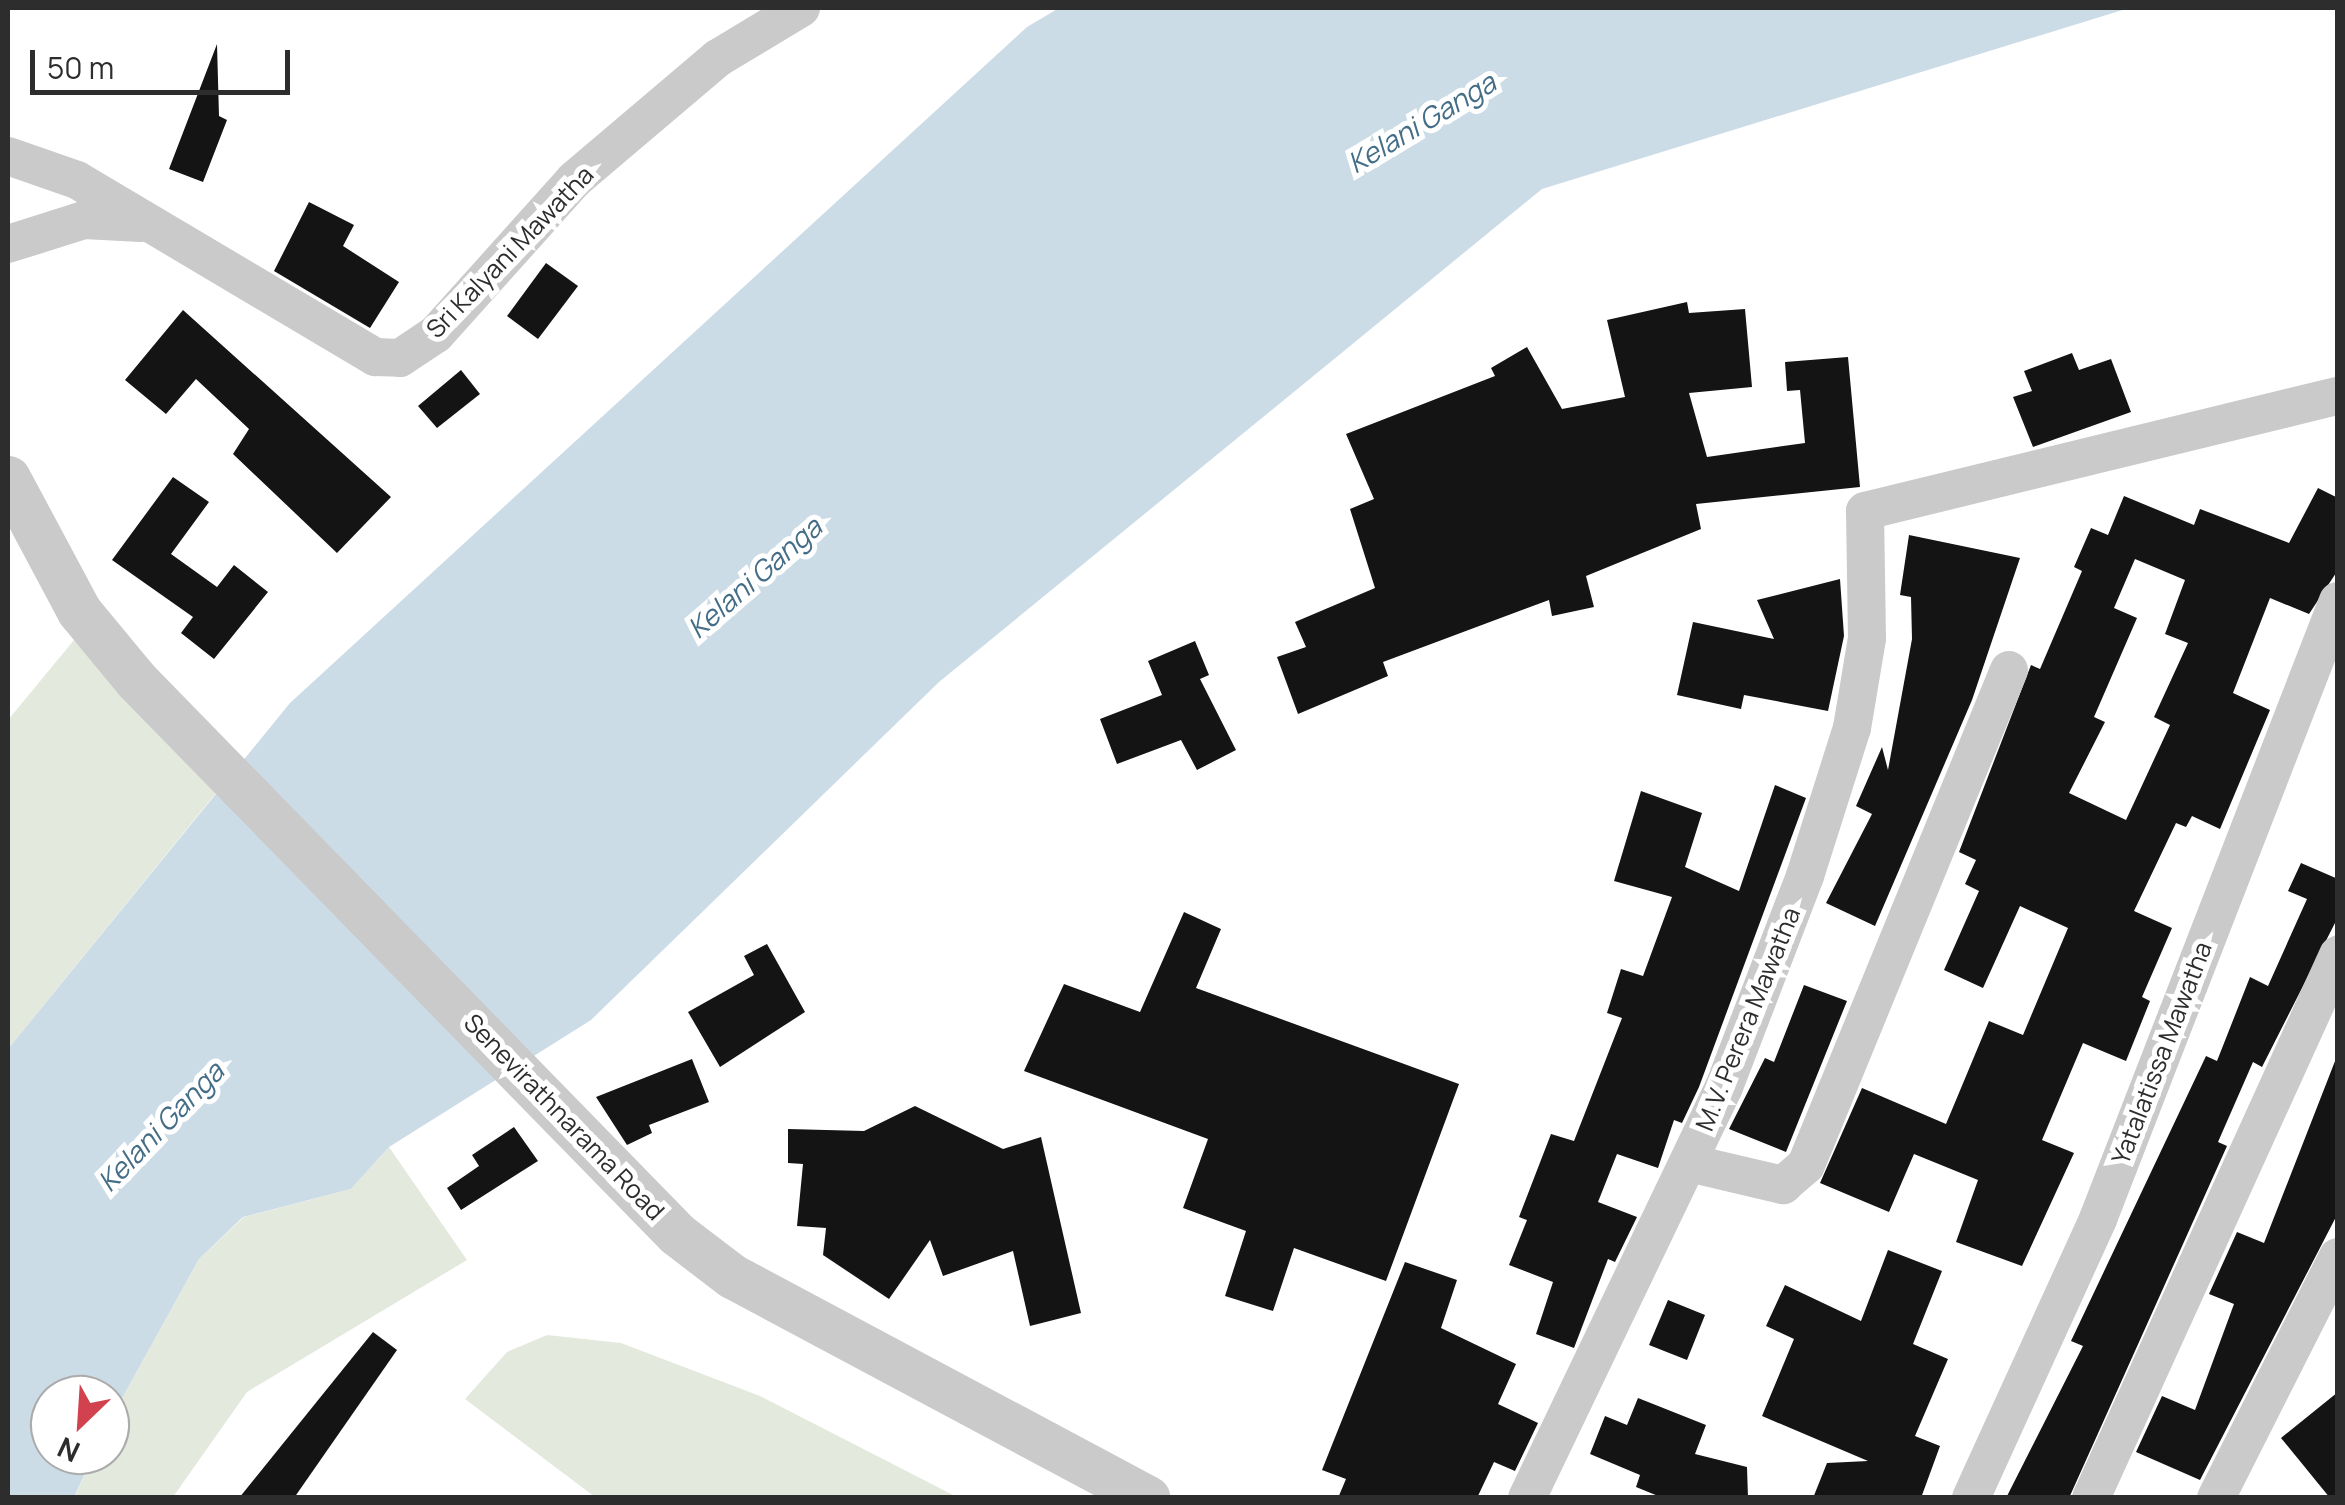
<!DOCTYPE html>
<html>
<head>
<meta charset="utf-8">
<style>
	body { margin:0 }
	#map { position:relative; width:2345px; height:1505px; overflow:hidden; background:#fff; font-family:Manrope,sans-serif }
	div>[style] { position:absolute }
	.green>* { inset:0; background:#e4e9dd }
	.water>* { inset:0; background:#cbdce7 }
	.building>* { inset:0; background:#141414 }
	.minor>* { height:38px; margin:-19px; padding:0 19px; transform-origin:19px; border-radius:19px; background:#cacaca }
	.tertiary>* { height:45px; margin:-22.5px; padding:0 22.5px; transform-origin:22.5px; border-radius:22.5px; background:#cacaca }
	span { translate:-50% -50%; white-space:nowrap; text-align:center; line-height:1.15; -webkit-text-stroke:10px #fff; paint-order:stroke }
	.street-label { font-size:25px; color:#2d2d2d }
	.water-label { font-size:28px; color:#446d87; font-style:italic }
	.frame { position:absolute; inset:0; border:10px solid #2d2d2d; pointer-events:none }
	.north { position:absolute; left:30px; top:1375px; width:100px; height:100px; box-sizing:border-box; background:#fff; border:2px solid #ababab; border-radius:50%; rotate:205deg; font-size:28px; font-weight:700; line-height:40px; text-align:center; color:#2d2d2d }
	.north::after { content:''; display:block; margin:auto; width:35px; height:45px; background:#d2424e; clip-path:polygon(50% 0,100% 100%,50% 72%,0 100%) }
	.scale { position:absolute; left:30px; top:50px; width:260px; height:45px; box-sizing:border-box; border:5px solid #2d2d2d; border-top:0; padding-left:12px; font-size:30px; line-height:35px; white-space:nowrap; color:#2d2d2d; -webkit-text-stroke:8px #fff; paint-order:stroke }
</style>
</head>
<body>
<div id="map">
	<div class="green">
		<div style="clip-path:polygon(74px 640px,216px 793px,8px 1049px,8px 720px)"></div>
		<div style="clip-path:polygon(389px 1147px,467px 1260px,247px 1392px,173px 1497px,74px 1498px,94px 1455px,110px 1455px,110px 1420px,199px 1259px,244px 1217px,351px 1189px)"></div>
		<div style="clip-path:polygon(547px 1335px,621px 1343px,760px 1396px,957px 1497px,595px 1497px,465px 1399px,507px 1352px)"></div>
	</div>
	<div class="water">
		<div style="clip-path:polygon(1059px 8px,2129px 8px,1542px 189px,939px 682px,591px 1020px,389px 1147px,351px 1189px,243px 1217px,199px 1259px,110px 1420px,110px 1395px,50px 1395px,50px 1455px,94px 1455px,74px 1497px,8px 1498px,8px 1049px,290px 703px,1027px 27px)"></div>
	</div>
	<div class="building">
		<div style="clip-path:polygon(217px 44px,219px 116px,227px 120px,203px 182px,169px 169px)"></div>
		<div style="clip-path:polygon(309px 202px,354px 225px,343px 246px,399px 282px,370px 328px,274px 271px)"></div>
		<div style="clip-path:polygon(546px 263px,578px 286px,538px 339px,507px 316px)"></div>
		<div style="clip-path:polygon(1687px 302px,1689px 313px,1745px 309px,1752px 387px,1689px 393px,1707px 457px,1805px 443px,1800px 390px,1787px 391px,1785px 362px,1848px 357px,1860px 487px,1696px 504px,1701px 529px,1586px 576px,1594px 607px,1552px 616px,1549px 600px,1383px 662px,1388px 676px,1298px 714px,1277px 657px,1306px 647px,1295px 622px,1375px 588px,1350px 509px,1374px 499px,1346px 434px,1495px 376px,1491px 368px,1527px 347px,1562px 409px,1625px 397px,1607px 320px)"></div>
		<div style="clip-path:polygon(183px 310px,391px 497px,337px 553px,233px 454px,249px 429px,196px 379px,166px 414px,125px 380px)"></div>
		<div style="clip-path:polygon(2072px 353px,2079px 370px,2111px 359px,2131px 412px,2033px 447px,2013px 397px,2032px 391px,2024px 371px)"></div>
		<div style="clip-path:polygon(461px 370px,480px 394px,437px 428px,418px 406px)"></div>
		<div style="clip-path:polygon(173px 477px,209px 502px,171px 554px,217px 587px,234px 565px,268px 592px,214px 659px,181px 633px,193px 617px,112px 560px)"></div>
		<div style="clip-path:polygon(evenodd,2318px 488px,2338px 498px,2338px 570px,2309px 614px,2270px 598px,2233px 693px,2270px 710px,2220px 829px,2192px 816px,2186px 827px,2176px 823px,2134px 911px,2172px 928px,2142px 997px,2150px 1001px,2126px 1061px,2083px 1043px,2042px 1140px,2074px 1153px,2022px 1266px,1956px 1242px,1978px 1180px,1914px 1154px,1889px 1212px,1820px 1183px,1862px 1088px,1946px 1124px,1989px 1021px,2023px 1035px,2068px 928px,2020px 906px,1983px 988px,1944px 970px,1979px 891px,1965px 884px,1976px 860px,1959px 852px,2031px 665px,2040px 669px,2082px 571px,2074px 567px,2091px 528px,2108px 535px,2124px 496px,2194px 525px,2200px 509px,2289px 543px,2318px 488px,2135px 559px,2185px 580px,2165px 634px,2188px 643px,2154px 717px,2170px 725px,2126px 820px,2069px 793px,2105px 722px,2094px 717px,2137px 618px,2114px 608px,2135px 559px)"></div>
		<div style="clip-path:polygon(1909px 535px,2020px 558px,1972px 700px,1875px 926px,1826px 903px,1872px 814px,1856px 806px,1882px 747px,1888px 770px,1912px 639px,1911px 597px,1900px 595px)"></div>
		<div style="clip-path:polygon(1840px 579px,1844px 636px,1828px 711px,1744px 695px,1741px 709px,1677px 695px,1693px 622px,1774px 639px,1757px 600px)"></div>
		<div style="clip-path:polygon(1195px 641px,1209px 675px,1200px 679px,1236px 750px,1197px 770px,1181px 740px,1117px 764px,1100px 719px,1162px 695px,1148px 661px)"></div>
		<div style="clip-path:polygon(1775px 785px,1806px 798px,1699px 1087px,1682px 1123px,1674px 1120px,1658px 1168px,1617px 1154px,1598px 1202px,1637px 1217px,1615px 1262px,1608px 1259px,1574px 1348px,1536px 1334px,1553px 1282px,1509px 1265px,1527px 1220px,1519px 1217px,1551px 1134px,1574px 1141px,1622px 1018px,1607px 1013px,1621px 969px,1643px 976px,1672px 897px,1614px 881px,1641px 791px,1702px 813px,1685px 867px,1739px 891px)"></div>
		<div style="clip-path:polygon(2301px 863px,2338px 879px,2338px 917px,2262px 1067px,2253px 1062px,2218px 1142px,2227px 1146px,2069px 1498px,2006px 1498px,2083px 1346px,2071px 1341px,2206px 1056px,2217px 1061px,2250px 977px,2268px 986px,2307px 899px,2288px 891px)"></div>
		<div style="clip-path:polygon(1184px 912px,1221px 929px,1196px 988px,1459px 1084px,1386px 1281px,1294px 1248px,1273px 1311px,1225px 1296px,1246px 1231px,1183px 1208px,1208px 1139px,1024px 1071px,1064px 984px,1140px 1012px)"></div>
		<div style="clip-path:polygon(767px 944px,805px 1012px,720px 1067px,688px 1012px,754px 975px,744px 956px)"></div>
		<div style="clip-path:polygon(1804px 985px,1847px 1001px,1786px 1152px,1729px 1129px,1765px 1058px,1774px 1062px)"></div>
		<div style="clip-path:polygon(2337px 1056px,2338px 1213px,2200px 1480px,2136px 1452px,2162px 1396px,2195px 1410px,2234px 1304px,2209px 1294px,2237px 1232px,2264px 1243px)"></div>
		<div style="clip-path:polygon(692px 1059px,709px 1102px,649px 1125px,652px 1133px,627px 1145px,596px 1097px)"></div>
		<div style="clip-path:polygon(915px 1106px,1003px 1149px,1041px 1137px,1081px 1313px,1030px 1326px,1013px 1251px,943px 1276px,930px 1240px,889px 1299px,823px 1255px,826px 1228px,797px 1226px,803px 1164px,788px 1163px,788px 1129px,864px 1131px)"></div>
		<div style="clip-path:polygon(514px 1127px,538px 1161px,461px 1210px,447px 1188px,479px 1166px,472px 1155px)"></div>
		<div style="clip-path:polygon(1888px 1250px,1942px 1271px,1913px 1344px,1948px 1359px,1915px 1436px,1940px 1446px,1921px 1498px,1813px 1498px,1827px 1463px,1868px 1461px,1762px 1416px,1794px 1339px,1766px 1326px,1785px 1285px,1861px 1321px)"></div>
		<div style="clip-path:polygon(1405px 1262px,1457px 1280px,1441px 1328px,1516px 1364px,1498px 1404px,1538px 1423px,1515px 1471px,1494px 1462px,1477px 1498px,1338px 1498px,1346px 1479px,1322px 1470px)"></div>
		<div style="clip-path:polygon(1668px 1300px,1705px 1315px,1687px 1360px,1649px 1345px)"></div>
		<div style="clip-path:polygon(373px 1332px,397px 1350px,294px 1498px,239px 1498px)"></div>
		<div style="clip-path:polygon(2338px 1392px,2338px 1498px,2330px 1498px,2281px 1438px)"></div>
		<div style="clip-path:polygon(1638px 1398px,1706px 1425px,1695px 1454px,1747px 1467px,1748px 1498px,1663px 1498px,1636px 1487px,1640px 1475px,1590px 1454px,1605px 1416px,1627px 1425px)"></div>
	</div>
	<div class="minor">
		<div style="left:8px;top:156px;width:73px;rotate:19.2deg"></div>
		<div style="left:77px;top:180px;width:347px;rotate:30.7deg"></div>
		<div style="left:375px;top:357px;width:25px;rotate:2deg"></div>
		<div style="left:400px;top:358px;width:43px;rotate:-33.7deg"></div>
		<div style="left:436px;top:334px;width:207px;rotate:-48.1deg"></div>
		<div style="left:574px;top:180px;width:189px;rotate:-40.3deg"></div>
		<div style="left:718px;top:58px;width:97px;rotate:-31.1deg"></div>
		<div style="left:8px;top:244px;width:80px;rotate:-17.5deg"></div>
		<div style="left:84px;top:220px;width:57px;rotate:3deg"></div>
		<div style="left:1689px;top:1163px;width:97px;rotate:13.2deg"></div>
		<div style="left:1783px;top:1185px;width:30px;rotate:-41deg"></div>
		<div style="left:1806px;top:1165px;width:535px;rotate:-67.7deg"></div>
		<div style="left:1527px;top:1498px;width:456px;rotate:-64.4deg"></div>
		<div style="left:1724px;top:1087px;width:226px;rotate:-69deg"></div>
		<div style="left:1805px;top:876px;width:155px;rotate:-72.4deg"></div>
		<div style="left:1852px;top:728px;width:91px;rotate:-80.5deg"></div>
		<div style="left:1867px;top:638px;width:127px;rotate:-90.9deg"></div>
		<div style="left:1865px;top:511px;width:487px;rotate:-13.7deg"></div>
		<div style="left:1971px;top:1498px;width:307px;rotate:-65.5deg"></div>
		<div style="left:2098px;top:1219px;width:663px;rotate:-68.78deg"></div>
		<div style="left:2091px;top:1498px;width:597px;rotate:-65.54deg"></div>
		<div style="left:2216px;top:1498px;width:270px;rotate:-63.2deg"></div>
	</div>
	<div class="tertiary">
		<div style="left:8px;top:478px;width:151px;rotate:61.9deg"></div>
		<div style="left:79px;top:611px;width:89px;rotate:50.4deg"></div>
		<div style="left:136px;top:680px;width:774px;rotate:45.68deg"></div>
		<div style="left:677px;top:1234px;width:69px;rotate:37.4deg"></div>
		<div style="left:732px;top:1276px;width:471px;rotate:28.1deg"></div>
	</div>
	<div class="street-label">
		<span style="left:510px;top:252px;rotate:-46deg">Sri Kalyani Mawatha</span>
		<span style="left:1748px;top:1019px;rotate:-68deg">M.V. Perera Mawatha</span>
		<span style="left:2162px;top:1053px;rotate:-69deg">Yatalatissa Mawatha</span>
		<span style="left:564px;top:1117px;rotate:46deg">Senevirathnarama Road</span>
	</div>
	<div class="water-label">
		<span style="left:1421px;top:122px;rotate:-31deg">Kelani Ganga</span>
		<span style="left:754px;top:577px;rotate:-41deg">Kelani Ganga</span>
		<span style="left:160px;top:1126px;rotate:-46deg">Kelani Ganga</span>
	</div>
	<div class="frame"></div>
	<div class="north">N</div>
	<div class="scale">50 m</div>
</div>
</body>
</html>
